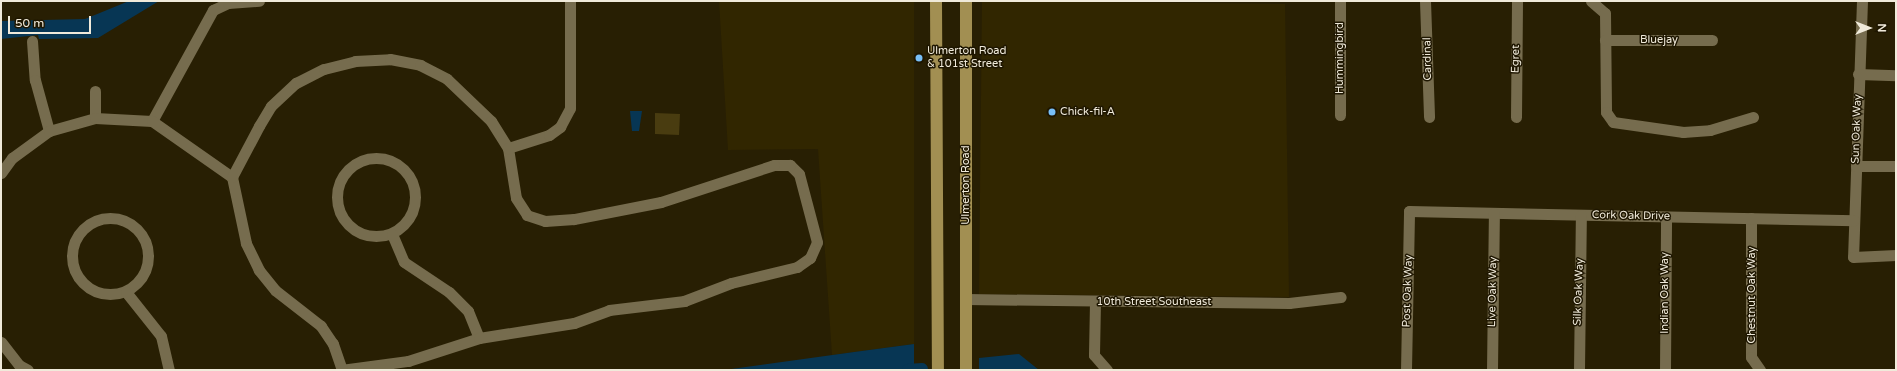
<!DOCTYPE html>
<html>
<head>
<meta charset="utf-8">
<style>
	body { margin:0 }
	#map { position:relative; width:1897px; height:371px; overflow:hidden; background:#281f03; font-family:"Varela Round",sans-serif }
	div>[style] { position:absolute }
	.built>* { inset:0; background:#312600 }
	.green>* { inset:0; background:#493c10 }
	.water>* { inset:0; background:#073654 }
	.canal>* { height:12px; margin:-6px; padding:0 6px; transform-origin:6px; border-radius:6px; background:#073654 }
	.street>* { height:11px; margin:-5.5px; padding:0 5.5px; transform-origin:5.5px; border-radius:5.5px; background:#766c4e }
	.street>.ring { margin:-5.5px; padding:0; box-sizing:content-box; background:none; border:11px solid #766c4e; border-radius:50% }
	.primary>* { height:12px; margin:-6px; padding:0 6px; transform-origin:6px; border-radius:6px; background:#a28f52 }
	.dots>* { width:11px; height:11px; translate:-50% -50%; box-sizing:border-box; border:2px solid #1e1600; border-radius:50% }
	span { translate:-50% -50%; white-space:nowrap; text-align:center; line-height:1.15; -webkit-text-stroke:3px #1e1600; paint-order:stroke }
	.street-label { font-size:11px; color:#f0eada }
	.poi-label { font-size:11px; color:#f0eada }
	.left { translate:0 -50%; text-align:left }
	.frame { position:absolute; inset:0; border:2px solid #f0eada; pointer-events:none }
	.north { position:absolute; left:1849px; top:8px; width:40px; height:40px; -webkit-text-stroke:3px #1e1600; paint-order:stroke; rotate:90deg; font-size:11px; font-weight:700; line-height:16px; text-align:center; color:#f0eada }
	.north::after { content:''; display:block; margin:auto; width:14px; height:18px; background:#f0eada; clip-path:polygon(50% 0,100% 100%,50% 72%,0 100%) }
	.scale { position:absolute; left:8px; top:16px; width:83px; height:18px; box-sizing:border-box; border:2px solid #f0eada; border-top:0; padding-left:5px; font-size:12px; line-height:14px; white-space:nowrap; color:#f0eada; -webkit-text-stroke:3px #1e1600; paint-order:stroke }
</style>
</head>
<body>
<div id="map">
	<div class="built">
		<div style="clip-path:polygon(719px 1px,914px 1px,914px 344px,832px 355px,818px 149px,728px 150px)"></div>
		<div style="clip-path:polygon(982px 1px,1285px 4px,1289px 297px,979px 294px)"></div>
	</div>
	<div class="green">
		<div style="clip-path:polygon(655px 113px,680px 114px,679px 135px,655px 134px)"></div>
	</div>
	<div class="water">
		<div style="clip-path:polygon(129px 1px,159px 1px,98px 38px,39px 39px,38px 35px,1px 39px,1px 21px,85px 19px)"></div>
		<div style="clip-path:polygon(630px 111px,642px 111px,639px 131px,632px 131px)"></div>
		<div style="clip-path:polygon(914px 344px,914px 370px,724px 370px,854px 352px)"></div>
		<div style="clip-path:polygon(1019px 354px,1039px 370px,979px 370px,979px 358px)"></div>
	</div>
	<div class="canal">
		<div style="left:908px;top:370px;width:14px;rotate:-4deg"></div>
	</div>
	<div class="street">
		<div style="left:1425px;top:1px;width:116px;rotate:88deg"></div>
		<div style="left:1591px;top:1px;width:18px;rotate:41deg"></div>
		<div style="left:1605px;top:13px;width:99px;rotate:89.4deg"></div>
		<div style="left:1606px;top:112px;width:12px;rotate:55deg"></div>
		<div style="left:1613px;top:122px;width:71px;rotate:8.1deg"></div>
		<div style="left:1683px;top:132px;width:27px;rotate:-4deg"></div>
		<div style="left:1710px;top:130px;width:45px;rotate:-16.8deg"></div>
		<div style="left:1862px;top:1px;width:256px;rotate:92deg"></div>
		<div style="left:1853px;top:257px;width:43px;rotate:-2.7deg"></div>
		<div style="left:1605px;top:40px;width:107px"></div>
		<div style="left:32px;top:41px;width:39px;rotate:86deg"></div>
		<div style="left:35px;top:80px;width:53px;rotate:74.6deg"></div>
		<div style="left:1858px;top:74px;width:38px;rotate:2deg"></div>
		<div style="left:95px;top:91px;width:27px;rotate:90deg"></div>
		<div style="left:1340px;top:115px;width:114px;rotate:-90deg"></div>
		<div style="left:1516px;top:117px;width:116px;rotate:-89.5deg"></div>
		<div style="left:152px;top:121px;width:127px;rotate:-61.2deg"></div>
		<div style="left:213px;top:10px;width:17px;rotate:-25deg"></div>
		<div style="left:228px;top:3px;width:31px;rotate:-4deg"></div>
		<div class="ring" style="left:337px;top:158px;width:67px;height:67px"></div>
		<div style="left:1856px;top:166px;width:40px"></div>
		<div style="left:1px;top:173px;width:19px;rotate:-54deg"></div>
		<div style="left:12px;top:158px;width:46px;rotate:-36.1deg"></div>
		<div style="left:49px;top:131px;width:48px;rotate:-15.8deg"></div>
		<div style="left:95px;top:118px;width:57px;rotate:3deg"></div>
		<div style="left:152px;top:121px;width:98px;rotate:35deg"></div>
		<div class="ring" style="left:72px;top:218px;width:65px;height:65px"></div>
		<div style="left:1751px;top:218px;width:139px;rotate:90deg"></div>
		<div style="left:1751px;top:357px;width:16px;rotate:55deg"></div>
		<div style="left:392px;top:234px;width:30px;rotate:67deg"></div>
		<div style="left:404px;top:262px;width:54px;rotate:33.7deg"></div>
		<div style="left:449px;top:292px;width:27px;rotate:45deg"></div>
		<div style="left:468px;top:311px;width:29px;rotate:68deg"></div>
		<div style="left:126px;top:292px;width:56px;rotate:51.5deg"></div>
		<div style="left:161px;top:336px;width:35px;rotate:77deg"></div>
		<div style="left:966px;top:299px;width:323px;rotate:0.7deg"></div>
		<div style="left:1289px;top:303px;width:52px;rotate:-6.6deg"></div>
		<div style="left:1095px;top:302px;width:53px;rotate:91.1deg"></div>
		<div style="left:1094px;top:355px;width:20px;rotate:49deg"></div>
		<div style="left:1px;top:342px;width:29px;rotate:52deg"></div>
		<div style="left:19px;top:365px;width:10px;rotate:29deg"></div>
		<div style="left:341px;top:370px;width:68px;rotate:-7.7deg"></div>
		<div style="left:408px;top:361px;width:75px;rotate:-17.9deg"></div>
		<div style="left:479px;top:338px;width:96px;rotate:-9deg"></div>
		<div style="left:574px;top:323px;width:37px;rotate:-20deg"></div>
		<div style="left:609px;top:310px;width:76px;rotate:-6.8deg"></div>
		<div style="left:684px;top:301px;width:50px;rotate:-21deg"></div>
		<div style="left:731px;top:283px;width:68px;rotate:-13.6deg"></div>
		<div style="left:797px;top:267px;width:16px;rotate:-35deg"></div>
		<div style="left:810px;top:258px;width:17px;rotate:-66deg"></div>
		<div style="left:817px;top:242px;width:70px;rotate:-104.8deg"></div>
		<div style="left:799px;top:174px;width:13px;rotate:-135deg"></div>
		<div style="left:790px;top:165px;width:16px;rotate:180deg"></div>
		<div style="left:774px;top:165px;width:119px;rotate:161.9deg"></div>
		<div style="left:661px;top:202px;width:89px;rotate:168.9deg"></div>
		<div style="left:574px;top:219px;width:29px;rotate:176deg"></div>
		<div style="left:545px;top:221px;width:19px;rotate:-162deg"></div>
		<div style="left:527px;top:215px;width:20px;rotate:-123deg"></div>
		<div style="left:516px;top:198px;width:51px;rotate:-99.1deg"></div>
		<div style="left:342px;top:370px;width:28px;rotate:-109deg"></div>
		<div style="left:333px;top:344px;width:22px;rotate:-124deg"></div>
		<div style="left:321px;top:326px;width:58px;rotate:-142deg"></div>
		<div style="left:275px;top:290px;width:26px;rotate:-129deg"></div>
		<div style="left:259px;top:270px;width:30px;rotate:-116deg"></div>
		<div style="left:246px;top:243px;width:67px;rotate:-102deg"></div>
		<div style="left:232px;top:177px;width:58px;rotate:-62.1deg"></div>
		<div style="left:259px;top:126px;width:23px;rotate:-59deg"></div>
		<div style="left:271px;top:106px;width:34px;rotate:-43deg"></div>
		<div style="left:296px;top:83px;width:31px;rotate:-27deg"></div>
		<div style="left:324px;top:69px;width:32px;rotate:-14deg"></div>
		<div style="left:355px;top:61px;width:35px;rotate:-3deg"></div>
		<div style="left:390px;top:59px;width:31px;rotate:11deg"></div>
		<div style="left:420px;top:65px;width:30px;rotate:27deg"></div>
		<div style="left:447px;top:79px;width:61px;rotate:43.7deg"></div>
		<div style="left:491px;top:121px;width:32px;rotate:58deg"></div>
		<div style="left:508px;top:148px;width:43px;rotate:-17.6deg"></div>
		<div style="left:549px;top:135px;width:14px;rotate:-36deg"></div>
		<div style="left:560px;top:127px;width:21px;rotate:-62deg"></div>
		<div style="left:570px;top:108px;width:107px;rotate:-90deg"></div>
		<div style="left:1406px;top:370px;width:159px;rotate:-88.9deg"></div>
		<div style="left:1409px;top:211px;width:445px;rotate:1.2deg"></div>
		<div style="left:1492px;top:370px;width:157px;rotate:-89.3deg"></div>
		<div style="left:1579px;top:370px;width:155px;rotate:-89.3deg"></div>
		<div style="left:1665px;top:370px;width:153px;rotate:-89.6deg"></div>
	</div>
	<div class="primary">
		<div style="left:936px;top:1px;width:369px;rotate:89.7deg"></div>
		<div style="left:966px;top:1px;width:369px;rotate:90deg"></div>
	</div>
	<div class="dots">
		<div style="left:919px;top:58px;background:#78bff7"></div>
		<div style="left:1052px;top:112px;background:#78bff7"></div>
	</div>
	<div class="street-label">
		<span style="left:1659px;top:40px">Bluejay</span>
		<span style="left:1340px;top:58px;rotate:-90deg">Hummingbird</span>
		<span style="left:1428px;top:59px;rotate:-91deg">Cardinal</span>
		<span style="left:1516px;top:59px;rotate:-89deg">Egret</span>
		<span style="left:1857px;top:129px;rotate:-88deg">Sun Oak Way</span>
		<span style="left:966px;top:185px;rotate:-90deg">Ulmerton Road</span>
		<span style="left:1631px;top:216px;rotate:1deg">Cork Oak Drive</span>
		<span style="left:1408px;top:291px;rotate:-88deg">Post Oak Way</span>
		<span style="left:1493px;top:292px;rotate:-89deg">Live Oak Way</span>
		<span style="left:1579px;top:292px;rotate:-88deg">Silk Oak Way</span>
		<span style="left:1665px;top:293px;rotate:-90deg">Indian Oak Way</span>
		<span style="left:1752px;top:295px;rotate:-90deg">Chestnut Oak Way</span>
		<span style="left:1154px;top:302px">10th Street Southeast</span>
	</div>
	<div class="poi-label">
		<span class="left" style="left:927px;top:58px">Ulmerton Road<br>&amp; 101st Street</span>
		<span class="left" style="left:1060px;top:112px">Chick-fil-A</span>
	</div>
	<div class="frame"></div>
	<div class="north">N</div>
	<div class="scale">50 m</div>
</div>
</body>
</html>
